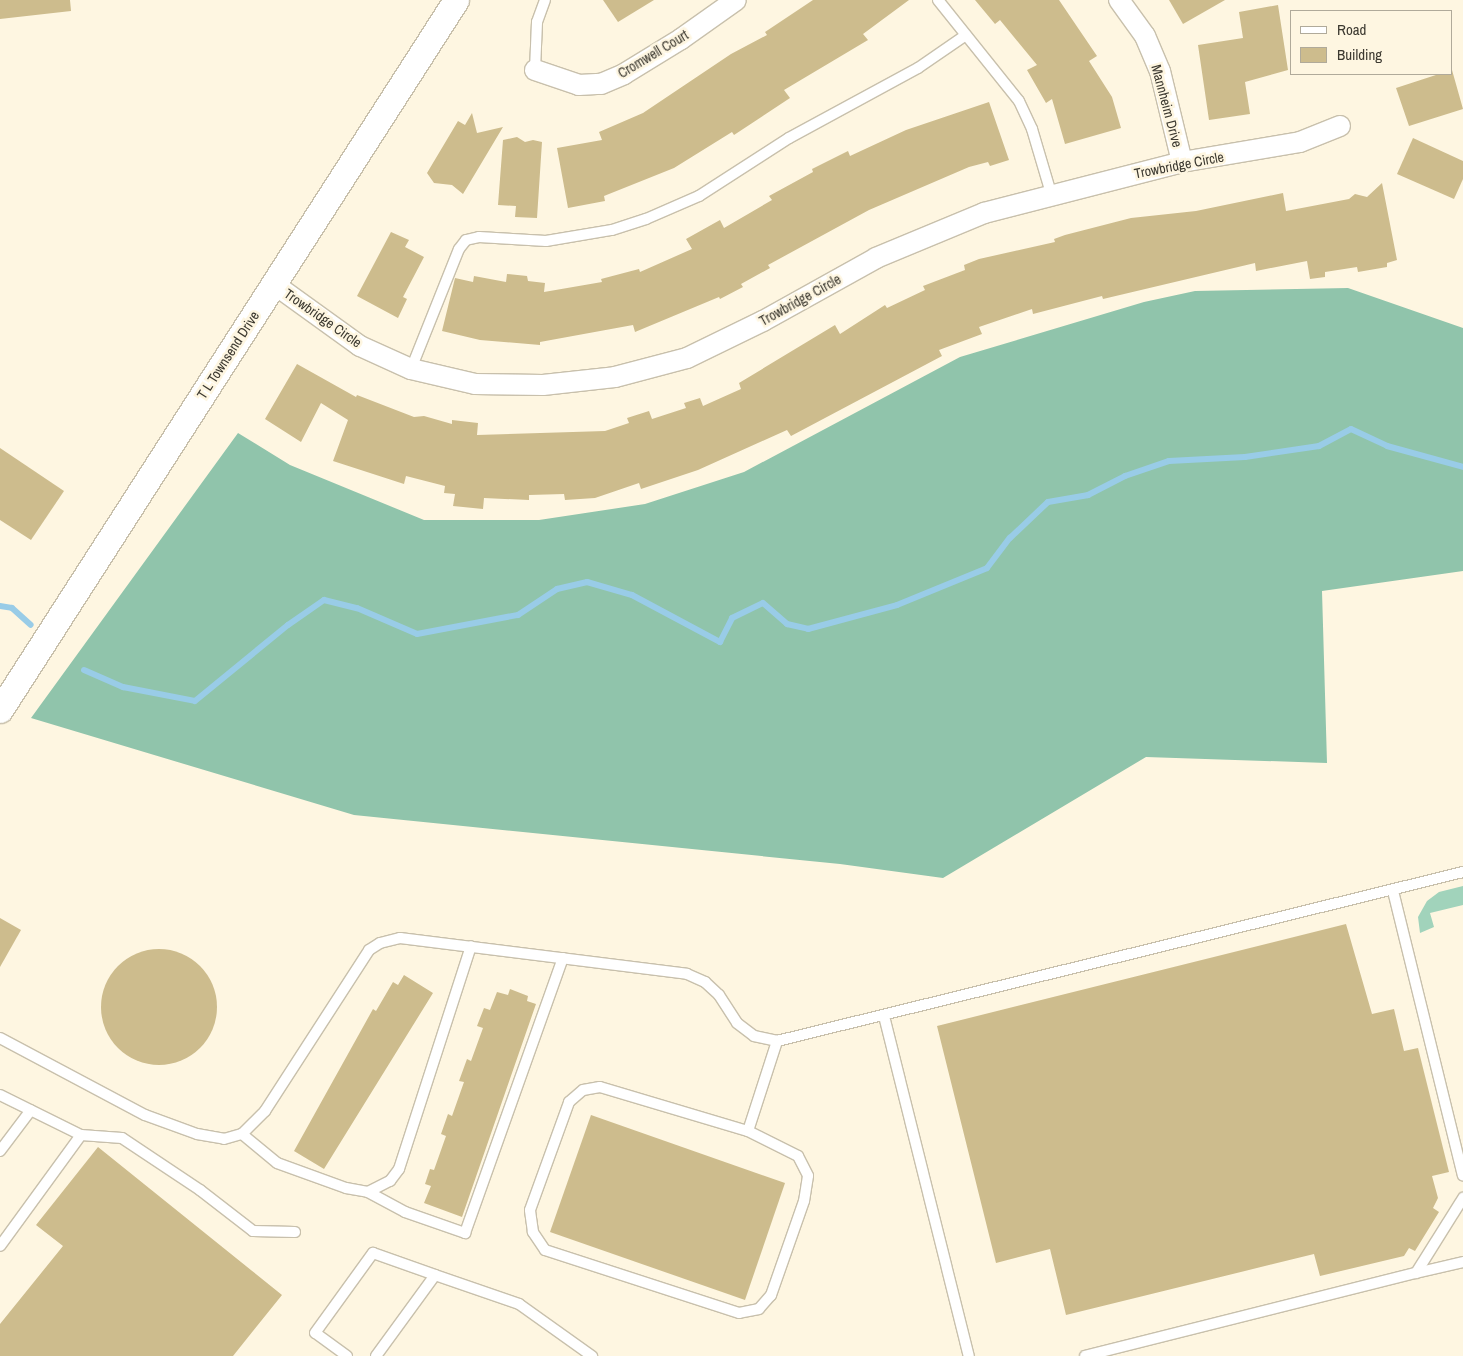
<!DOCTYPE html>
<html>
<head>
<meta charset="utf-8">
<style>
	body { margin:0 }
	#map { position:relative; width:1463px; height:1356px; overflow:hidden; background:#fef6e1; font-family:"Archivo Narrow",sans-serif }
	div>[style] { position:absolute }
	.green>* { inset:0; background:#a1d3bb }
	.forest>* { inset:0; background:#90c4ab }
	.stream>* { height:6px; margin:-3px; padding:0 3px; transform-origin:3px; border-radius:3px; background:#99cce7 }
	.building>* { inset:0; background:#cdbc8d }
	.round { border-radius:50% }
	.roads { filter:drop-shadow(1px 0 #c8c0ac) drop-shadow(-1px 0 #c8c0ac) drop-shadow(0 1px #c8c0ac) drop-shadow(0 -1px #c8c0ac) }
	.service>* { height:10px; margin:-5px; padding:0 5px; transform-origin:5px; border-radius:5px; background:#fff }
	.minor>* { height:20px; margin:-10px; padding:0 10px; transform-origin:10px; border-radius:10px; background:#fff }
	.tertiary>* { height:25px; margin:-12.5px; padding:0 12.5px; transform-origin:12.5px; border-radius:12.5px; background:#fff }
	span { translate:-50% -50%; white-space:nowrap; text-align:center; line-height:1.15; -webkit-text-stroke:5px #fef6e1; paint-order:stroke }
	.street-label { font-size:14px; color:#3c3930 }
	.legend { position:absolute; left:1290px; top:10px; width:162px; height:65px; box-sizing:border-box; background:#fef6e1; border:1px solid #b0aa9a; margin:0; padding:6px 9px; list-style:none; font-size:15px; color:#3c3930 }
	.legend li { display:flex; align-items:center; gap:10px; height:25px }
	.legend b { width:25px; border:1px solid #b0aa9a }
</style>
</head>
<body>
<div id="map">
	<div class="green">
		<div style="clip-path:polygon(1463px 886px,1463px 905px,1430px 913px,1434px 927px,1420px 933px,1418px 917px,1427px 901px,1439px 892px)"></div>
	</div>
	<div class="forest">
		<div style="clip-path:polygon(1348px 288px,1463px 328px,1463px 571px,1322px 591px,1327px 763px,1146px 757px,943px 878px,840px 864px,354px 815px,31px 718px,238px 433px,290px 465px,424px 520px,539px 520px,645px 504px,744px 472px,960px 357px,1144px 302px,1195px 291px)"></div>
	</div>
	<div class="stream">
		<div style="left:0;top:606px;width:12px;rotate:9deg"></div>
		<div style="left:12px;top:608px;width:25px;rotate:42deg"></div>
		<div style="left:84px;top:670px;width:43px;rotate:23.6deg"></div>
		<div style="left:123px;top:687px;width:73px;rotate:11deg"></div>
		<div style="left:195px;top:701px;width:120px;rotate:-39.3deg"></div>
		<div style="left:288px;top:625px;width:44px;rotate:-34.8deg"></div>
		<div style="left:324px;top:600px;width:34px;rotate:14deg"></div>
		<div style="left:357px;top:608px;width:65px;rotate:23.4deg"></div>
		<div style="left:417px;top:634px;width:103px;rotate:-10.7deg"></div>
		<div style="left:518px;top:615px;width:47px;rotate:-33.7deg"></div>
		<div style="left:557px;top:589px;width:31px;rotate:-13deg"></div>
		<div style="left:587px;top:582px;width:47px;rotate:16.1deg"></div>
		<div style="left:632px;top:595px;width:100px;rotate:28.1deg"></div>
		<div style="left:720px;top:642px;width:27px;rotate:-63deg"></div>
		<div style="left:732px;top:618px;width:34px;rotate:-26deg"></div>
		<div style="left:763px;top:603px;width:32px;rotate:41deg"></div>
		<div style="left:787px;top:624px;width:22px;rotate:13deg"></div>
		<div style="left:808px;top:629px;width:92px;rotate:-15.1deg"></div>
		<div style="left:897px;top:605px;width:97px;rotate:-22.3deg"></div>
		<div style="left:987px;top:568px;width:38px;rotate:-53deg"></div>
		<div style="left:1010px;top:538px;width:52px;rotate:-43.5deg"></div>
		<div style="left:1048px;top:502px;width:41px;rotate:-9.9deg"></div>
		<div style="left:1088px;top:495px;width:42px;rotate:-27.2deg"></div>
		<div style="left:1125px;top:476px;width:46px;rotate:-18.8deg"></div>
		<div style="left:1169px;top:461px;width:76px;rotate:-3deg"></div>
		<div style="left:1245px;top:457px;width:75px;rotate:-8.5deg"></div>
		<div style="left:1319px;top:446px;width:36px;rotate:-28deg"></div>
		<div style="left:1351px;top:429px;width:40px;rotate:25deg"></div>
		<div style="left:1387px;top:446px;width:79px;rotate:15.4deg"></div>
	</div>
	<div class="building">
		<div style="clip-path:polygon(0 0,70px 0,71px 11px,0 19px)"></div>
		<div style="clip-path:polygon(603px 0,654px 0,618px 22px)"></div>
		<div style="clip-path:polygon(813px 0,909px 0,863px 34px,868px 40px,784px 90px,790px 98px,734px 135px,732px 132px,674px 168px,604px 196px,605px 201px,568px 208px,557px 148px,602px 140px,599px 132px,643px 113px,731px 54px,767px 35px,765px 32px)"></div>
		<div style="clip-path:polygon(975px 0,1059px 0,1097px 56px,1089px 61px,1112px 97px,1121px 128px,1065px 144px,1052px 99px,1046px 103px,1027px 70px,1037px 65px,1000px 20px,995px 24px)"></div>
		<div style="clip-path:polygon(1169px 0,1225px 0,1183px 24px)"></div>
		<div style="clip-path:polygon(1278px 5px,1288px 70px,1245px 82px,1250px 114px,1209px 120px,1198px 45px,1243px 38px,1239px 12px)"></div>
		<div style="clip-path:polygon(1452px 70px,1463px 109px,1409px 126px,1396px 88px,1439px 74px,1452px 74px)"></div>
		<div style="clip-path:polygon(989px 102px,1009px 160px,990px 166px,988px 162px,969px 167px,869px 210px,768px 265px,770px 268px,741px 284px,743px 287px,720px 299px,719px 297px,635px 332px,633px 325px,540px 342px,540px 345px,480px 340px,442px 331px,455px 278px,473px 282px,474px 276px,506px 282px,507px 274px,527px 276px,528px 281px,545px 283px,544px 292px,602px 282px,601px 279px,639px 269px,640px 272px,692px 249px,686px 239px,720px 220px,724px 228px,772px 200px,769px 196px,813px 172px,812px 169px,848px 151px,850px 156px,906px 130px)"></div>
		<div style="clip-path:polygon(472px 113px,477px 133px,503px 127px,463px 194px,452px 185px,434px 183px,427px 173px,458px 121px,465px 125px)"></div>
		<div style="clip-path:polygon(517px 137px,525px 142px,533px 140px,542px 142px,537px 218px,515px 217px,516px 206px,498px 205px,503px 140px)"></div>
		<div style="clip-path:polygon(1413px 138px,1463px 161px,1463px 179px,1454px 199px,1397px 174px)"></div>
		<div style="clip-path:polygon(1382px 183px,1397px 260px,1387px 263px,1387px 267px,1358px 272px,1357px 267px,1325px 272px,1325px 277px,1310px 279px,1307px 261px,1256px 271px,1255px 263px,1103px 299px,1102px 296px,1033px 314px,1032px 309px,979px 327px,982px 334px,939px 350px,942px 356px,791px 436px,787px 430px,698px 470px,641px 489px,639px 483px,595px 498px,565px 500px,564px 494px,529px 495px,529px 500px,484px 498px,483px 509px,453px 506px,455px 494px,444px 493px,445px 486px,406px 476px,404px 484px,333px 461px,348px 420px,321px 403px,301px 442px,265px 419px,297px 364px,356px 397px,357px 395px,414px 417px,424px 416px,452px 424px,452px 420px,478px 423px,477px 435px,605px 431px,629px 423px,627px 418px,649px 411px,652px 419px,686px 408px,684px 403px,700px 398px,703px 406px,741px 389px,739px 383px,835px 325px,840px 334px,885px 305px,887px 308px,925px 290px,923px 286px,965px 270px,964px 265px,979px 259px,1055px 242px,1054px 239px,1065px 235px,1131px 218px,1196px 211px,1283px 193px,1286px 211px,1349px 199px,1355px 194px,1367px 197px)"></div>
		<div style="clip-path:polygon(391px 232px,409px 240px,405px 247px,424px 257px,403px 297px,407px 299px,398px 318px,357px 296px)"></div>
		<div style="clip-path:polygon(0 448px,64px 491px,31px 540px,0 520px)"></div>
		<div style="clip-path:polygon(0 918px,21px 930px,0 967px)"></div>
		<div style="clip-path:polygon(1346px 924px,1372px 1014px,1394px 1009px,1404px 1051px,1418px 1048px,1449px 1172px,1432px 1176px,1438px 1198px,1433px 1208px,1439px 1212px,1415px 1251px,1409px 1248px,1404px 1256px,1320px 1276px,1314px 1254px,1066px 1315px,1050px 1249px,996px 1263px,937px 1026px)"></div>
		<div class="round" style="left:101px;top:949px;width:116px;height:116px"></div>
		<div style="clip-path:polygon(404px 975px,433px 993px,324px 1169px,294px 1151px,373px 1009px,376px 1011px,393px 982px,398px 985px)"></div>
		<div style="clip-path:polygon(510px 989px,528px 996px,527px 1001px,536px 1004px,462px 1217px,424px 1203px,431px 1186px,425px 1184px,430px 1169px,434px 1170px,446px 1136px,441px 1134px,448px 1114px,452px 1116px,464px 1082px,459px 1081px,467px 1059px,471px 1061px,483px 1028px,477px 1026px,484px 1008px,490px 1010px,497px 992px,508px 995px)"></div>
		<div style="clip-path:polygon(591px 1115px,785px 1183px,745px 1300px,550px 1232px)"></div>
		<div style="clip-path:polygon(98px 1147px,282px 1295px,233px 1356px,0 1356px,0 1324px,63px 1246px,36px 1225px)"></div>
	</div>
	<div class="roads">
		<div class="service">
			<div style="left:938px;top:0;width:129px;rotate:51.3deg"></div>
			<div style="left:1019px;top:101px;width:31px;rotate:65deg"></div>
			<div style="left:1032px;top:129px;width:67px;rotate:73.5deg"></div>
			<div style="left:535px;top:70px;width:48px;rotate:-87.6deg"></div>
			<div style="left:537px;top:22px;width:23px;rotate:-70deg"></div>
			<div style="left:411px;top:369px;width:129px;rotate:-68.2deg"></div>
			<div style="left:459px;top:249px;width:11px;rotate:-52deg"></div>
			<div style="left:466px;top:240px;width:13px;rotate:-13deg"></div>
			<div style="left:479px;top:237px;width:67px;rotate:3.4deg"></div>
			<div style="left:546px;top:241px;width:67px;rotate:-9.5deg"></div>
			<div style="left:612px;top:230px;width:36px;rotate:-18deg"></div>
			<div style="left:646px;top:219px;width:58px;rotate:-23.5deg"></div>
			<div style="left:699px;top:196px;width:107px;rotate:-32.8deg"></div>
			<div style="left:789px;top:138px;width:147px;rotate:-28.5deg"></div>
			<div style="left:918px;top:68px;width:58px;rotate:-34.5deg"></div>
			<div style="left:1393px;top:891px;width:293px;rotate:76.2deg"></div>
			<div style="left:884px;top:1016px;width:350px;rotate:76deg"></div>
			<div style="left:0;top:1038px;width:164px;rotate:28deg"></div>
			<div style="left:145px;top:1115px;width:55px;rotate:20.1deg"></div>
			<div style="left:197px;top:1134px;width:27px;rotate:10deg"></div>
			<div style="left:224px;top:1139px;width:19px;rotate:-16deg"></div>
			<div style="left:242px;top:1134px;width:33px;rotate:-45deg"></div>
			<div style="left:265px;top:1111px;width:192px;rotate:-57.1deg"></div>
			<div style="left:369px;top:950px;width:13px;rotate:-32deg"></div>
			<div style="left:380px;top:943px;width:21px;rotate:-14deg"></div>
			<div style="left:400px;top:938px;width:289px;rotate:7.1deg"></div>
			<div style="left:687px;top:974px;width:20px;rotate:24deg"></div>
			<div style="left:705px;top:982px;width:19px;rotate:43deg"></div>
			<div style="left:719px;top:995px;width:33px;rotate:57deg"></div>
			<div style="left:737px;top:1023px;width:21px;rotate:37deg"></div>
			<div style="left:754px;top:1036px;width:24px;rotate:12deg"></div>
			<div style="left:777px;top:1041px;width:707px;rotate:-13.84deg"></div>
			<div style="left:0;top:1095px;width:90px;rotate:26.3deg"></div>
			<div style="left:81px;top:1135px;width:137px;rotate:126.1deg"></div>
			<div style="left:748px;top:1131px;width:56px;rotate:26.6deg"></div>
			<div style="left:798px;top:1156px;width:22px;rotate:63deg"></div>
			<div style="left:808px;top:1176px;width:25px;rotate:99deg"></div>
			<div style="left:804px;top:1201px;width:100px;rotate:109.3deg"></div>
			<div style="left:771px;top:1295px;width:18px;rotate:131deg"></div>
			<div style="left:759px;top:1309px;width:20px;rotate:169deg"></div>
			<div style="left:739px;top:1313px;width:204px;rotate:-162deg"></div>
			<div style="left:545px;top:1250px;width:22px;rotate:-124deg"></div>
			<div style="left:533px;top:1232px;width:22px;rotate:-98deg"></div>
			<div style="left:530px;top:1210px;width:115px;rotate:-70.1deg"></div>
			<div style="left:569px;top:1102px;width:18px;rotate:-41deg"></div>
			<div style="left:583px;top:1090px;width:17px;rotate:-10deg"></div>
			<div style="left:600px;top:1087px;width:154px;rotate:16.6deg"></div>
			<div style="left:748px;top:1131px;width:95px;rotate:-72.1deg"></div>
			<div style="left:242px;top:1134px;width:45px;rotate:39.6deg"></div>
			<div style="left:277px;top:1163px;width:73px;rotate:19.9deg"></div>
			<div style="left:346px;top:1188px;width:22px;rotate:10deg"></div>
			<div style="left:368px;top:1192px;width:25px;rotate:-27deg"></div>
			<div style="left:390px;top:1181px;width:15px;rotate:-53deg"></div>
			<div style="left:399px;top:1169px;width:234px;rotate:-72.1deg"></div>
			<div style="left:81px;top:1135px;width:41px;rotate:4.2deg"></div>
			<div style="left:122px;top:1138px;width:94px;rotate:33.7deg"></div>
			<div style="left:200px;top:1190px;width:67px;rotate:37.7deg"></div>
			<div style="left:253px;top:1231px;width:42px;rotate:1.4deg"></div>
			<div style="left:0;top:1151px;width:51px;rotate:-52.9deg"></div>
			<div style="left:368px;top:1192px;width:42px;rotate:28.4deg"></div>
			<div style="left:405px;top:1212px;width:64px;rotate:19.3deg"></div>
			<div style="left:465px;top:1233px;width:292px;rotate:-70.4deg"></div>
			<div style="left:1416px;top:1273px;width:48px;rotate:-13.2deg"></div>
			<div style="left:347px;top:1356px;width:39px;rotate:-144deg"></div>
			<div style="left:315px;top:1333px;width:99px;rotate:-54.1deg"></div>
			<div style="left:373px;top:1253px;width:66px;rotate:19.5deg"></div>
			<div style="left:376px;top:1356px;width:100px;rotate:-53.9deg"></div>
			<div style="left:435px;top:1275px;width:89px;rotate:19deg"></div>
			<div style="left:519px;top:1304px;width:90px;rotate:35.5deg"></div>
			<div style="left:1085px;top:1356px;width:341px;rotate:-14.1deg"></div>
			<div style="left:1416px;top:1273px;width:89px;rotate:-57.9deg"></div>
		</div>
		<div class="minor">
			<div style="left:1119px;top:0;width:44px;rotate:54.2deg"></div>
			<div style="left:1145px;top:36px;width:38px;rotate:67deg"></div>
			<div style="left:1160px;top:71px;width:94px;rotate:76.4deg"></div>
			<div style="left:535px;top:70px;width:46px;rotate:18.8deg"></div>
			<div style="left:579px;top:85px;width:22px;rotate:-3deg"></div>
			<div style="left:601px;top:84px;width:25px;rotate:-23deg"></div>
			<div style="left:624px;top:74px;width:67px;rotate:-31.6deg"></div>
			<div style="left:681px;top:39px;width:67px;rotate:-35.3deg"></div>
			<div style="left:274px;top:284px;width:106px;rotate:35.8deg"></div>
			<div style="left:360px;top:346px;width:56px;rotate:24.3deg"></div>
			<div style="left:411px;top:369px;width:66px;rotate:13.2deg"></div>
			<div style="left:475px;top:384px;width:68px;rotate:0.8deg"></div>
			<div style="left:543px;top:385px;width:72px;rotate:-6.3deg"></div>
			<div style="left:615px;top:377px;width:74px;rotate:-14.8deg"></div>
			<div style="left:687px;top:358px;width:85px;rotate:-26deg"></div>
			<div style="left:763px;top:321px;width:129px;rotate:-29.1deg"></div>
			<div style="left:876px;top:258px;width:117px;rotate:-22.6deg"></div>
			<div style="left:984px;top:213px;width:204px;rotate:-14.4deg"></div>
			<div style="left:1182px;top:162px;width:120px;rotate:-9.6deg"></div>
			<div style="left:1300px;top:142px;width:43px;rotate:-21.8deg"></div>
		</div>
		<div class="tertiary">
			<div style="left:0;top:710px;width:844px;rotate:-57.29deg"></div>
		</div>
	</div>
	<div class="street-label">
		<span style="left:653px;top:54px;rotate:-31deg">Cromwell Court</span>
		<span style="left:1167px;top:106px;rotate:75deg">Mannheim Drive</span>
		<span style="left:1179px;top:165px;rotate:-11deg">Trowbridge Circle</span>
		<span style="left:800px;top:300px;rotate:-29deg">Trowbridge Circle</span>
		<span style="left:323px;top:318px;rotate:35deg">Trowbridge Circle</span>
		<span style="left:228px;top:355px;rotate:-57deg">T L Townsend Drive</span>
	</div>
	<ul class="legend">
	<li><b style="height:6px;background:#fff"></b>Road</li>
	<li><b style="height:14px;background:#cdbc8d"></b>Building</li>
	</ul>
</div>
</body>
</html>
